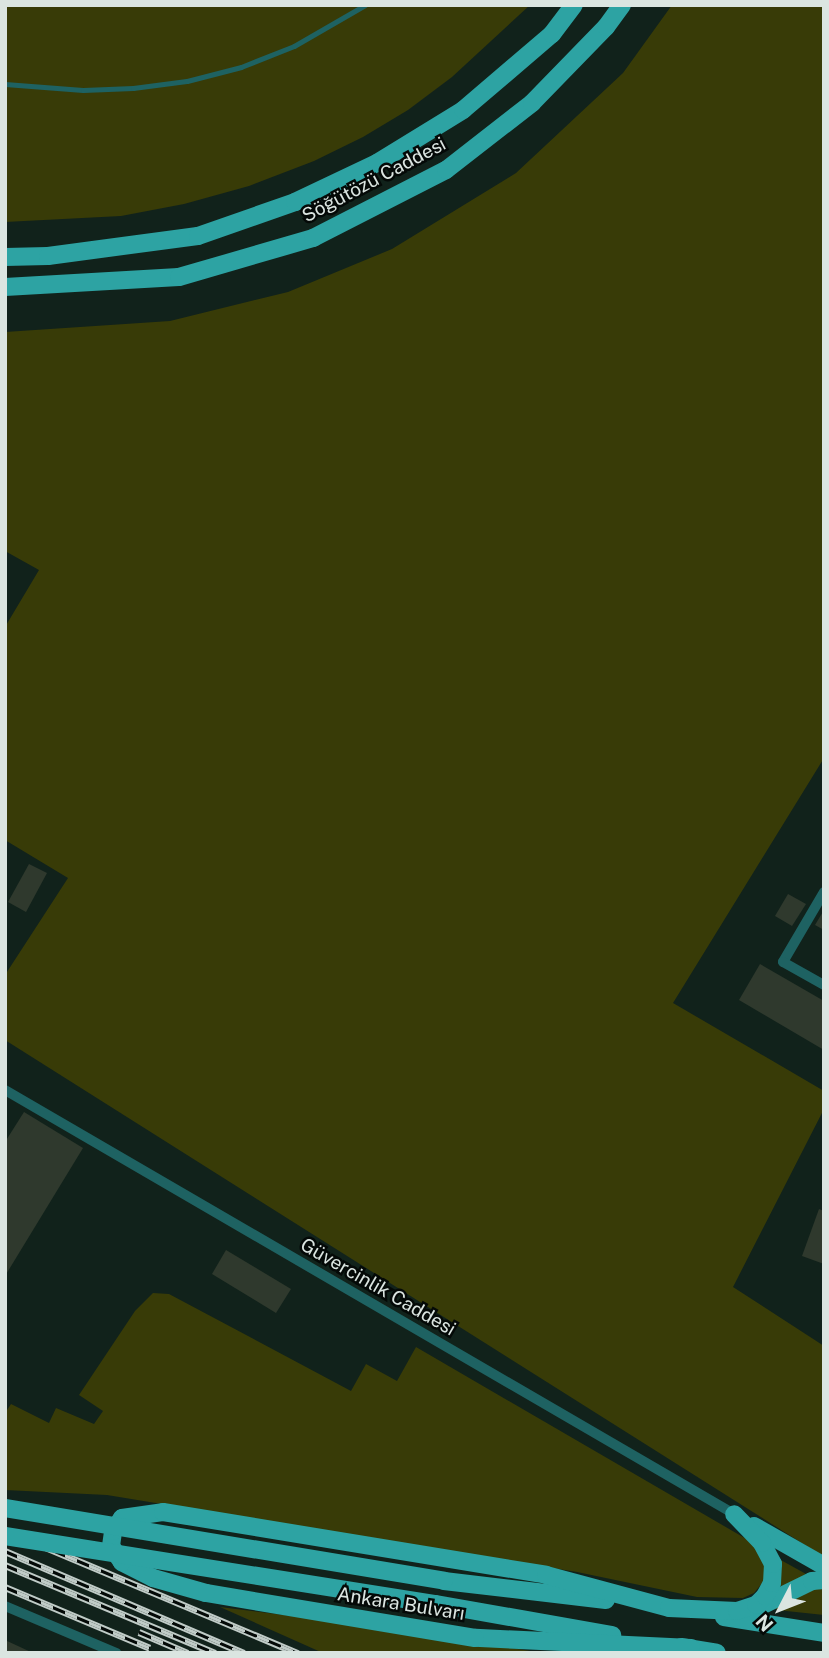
<!DOCTYPE html>
<html>
<head>
<meta charset="utf-8">
<style>
	body { margin:0 }
	#map { position:relative; width:829px; height:1658px; overflow:hidden; background:#11221b; font-family:"Public Sans",sans-serif }
	div>[style] { position:absolute }
	.green>* { inset:0; background:#383b07 }
	.building>* { inset:0; background:#2f392d }
	.lane>* { height:5px; margin:-2.5px; padding:0 2.5px; transform-origin:2.5px; border-radius:2.5px; background:#1e6262 }
	.street>* { height:10px; margin:-5px; padding:0 5px; transform-origin:5px; border-radius:5px; background:#1e6262 }
	.primary>* { height:18px; margin:-9px; padding:0 9px; transform-origin:9px; border-radius:9px; background:#2da3a3 }
	.rail>* { height:7px; margin-top:-3.5px; transform-origin:0; background:repeating-linear-gradient(90deg,#040907 0 13px,#c0cbc7 0 26px); box-sizing:border-box; border-block:2px solid #c0cbc7 }
	.primary-bridge>* { height:18px; margin:-9px; padding:0 9px; transform-origin:9px; border-radius:9px; background:#2da3a3 }
	span { translate:-50% -50%; white-space:nowrap; text-align:center; line-height:1.15; -webkit-text-stroke:5px #040907; paint-order:stroke }
	.street-label { font-size:19px; color:#dbe5e1 }
	.frame { position:absolute; inset:0; border:7px solid #dbe5e1; pointer-events:none }
	.north { position:absolute; left:745px; top:1574px; width:70px; height:70px; -webkit-text-stroke:5px #040907; paint-order:stroke; rotate:228deg; font-size:19px; font-weight:700; line-height:28px; text-align:center; color:#dbe5e1 }
	.north::after { content:''; display:block; margin:auto; width:24px; height:32px; background:#dbe5e1; clip-path:polygon(50% 0,100% 100%,50% 72%,0 100%) }
</style>
</head>
<body>
<div id="map">
	<div class="green">
		<div style="clip-path:polygon(5px 5px,530px 5px,452px 77px,408px 110px,363px 137px,314px 161px,249px 186px,184px 204px,121px 216px,5px 222px)"></div>
		<div style="clip-path:polygon(672px 5px,824px 5px,824px 758px,673px 1003px,824px 1091px,824px 1109px,733px 1287px,824px 1346px,824px 1557px,5px 1040px,5px 975px,68px 878px,5px 840px,5px 627px,39px 570px,5px 551px,5px 332px,170px 321px,288px 292px,392px 249px,516px 173px,623px 73px)"></div>
		<div style="clip-path:polygon(153px 1293px,169px 1294px,351px 1391px,366px 1364px,397px 1381px,416px 1347px,755px 1544px,766px 1569px,763px 1582px,754px 1593px,743px 1598px,697px 1597px,577px 1572px,107px 1495px,5px 1490px,5px 1413px,11px 1404px,49px 1423px,56px 1408px,94px 1424px,103px 1411px,79px 1395px,135px 1311px)"></div>
		<div style="clip-path:polygon(779px 1559px,806px 1574px,781px 1590px)"></div>
		<div style="clip-path:polygon(815px 1585px,824px 1586px,824px 1615px,777px 1610px,775px 1607px)"></div>
		<div style="clip-path:polygon(220px 1607px,348px 1623px,543px 1653px,323px 1653px)"></div>
	</div>
	<div class="building">
		<div style="clip-path:polygon(29px 864px,47px 873px,26px 912px,8px 902px)"></div>
		<div style="clip-path:polygon(788px 894px,806px 904px,792px 926px,775px 916px)"></div>
		<div style="clip-path:polygon(824px 910px,824px 930px,815px 925px)"></div>
		<div style="clip-path:polygon(760px 964px,824px 1001px,824px 1050px,739px 1000px)"></div>
		<div style="clip-path:polygon(24px 1112px,83px 1148px,5px 1276px,5px 1142px)"></div>
		<div style="clip-path:polygon(819px 1209px,824px 1211px,824px 1264px,802px 1256px)"></div>
		<div style="clip-path:polygon(226px 1250px,291px 1289px,276px 1313px,212px 1274px)"></div>
		<div style="clip-path:polygon(5px 1640px,33px 1653px,5px 1653px)"></div>
	</div>
	<div class="lane">
		<div style="left:5px;top:84px;width:78px;rotate:4.4deg"></div>
		<div style="left:83px;top:90px;width:50px;rotate:-2.3deg"></div>
		<div style="left:133px;top:88px;width:54px;rotate:-7.4deg"></div>
		<div style="left:187px;top:81px;width:56px;rotate:-14.5deg"></div>
		<div style="left:241px;top:67px;width:57px;rotate:-21.6deg"></div>
		<div style="left:294px;top:46px;width:82px;rotate:-30deg"></div>
	</div>
	<div class="street">
		<div style="left:824px;top:892px;width:81px;rotate:120.4deg"></div>
		<div style="left:783px;top:962px;width:47px;rotate:29.3deg"></div>
		<div style="left:5px;top:1090px;width:843px;rotate:30.18deg"></div>
		<div style="left:5px;top:1606px;width:121px;rotate:22.9deg"></div>
	</div>
	<div class="primary">
		<div style="left:5px;top:257px;width:43px;rotate:-1.3deg"></div>
		<div style="left:48px;top:256px;width:151px;rotate:-7.6deg"></div>
		<div style="left:198px;top:236px;width:103px;rotate:-19.3deg"></div>
		<div style="left:295px;top:202px;width:91px;rotate:-25.4deg"></div>
		<div style="left:377px;top:163px;width:101px;rotate:-31.6deg"></div>
		<div style="left:463px;top:110px;width:117px;rotate:-40.5deg"></div>
		<div style="left:552px;top:34px;width:36px;rotate:-53deg"></div>
		<div style="left:5px;top:287px;width:174px;rotate:-3.3deg"></div>
		<div style="left:179px;top:277px;width:140px;rotate:-16.2deg"></div>
		<div style="left:313px;top:238px;width:149px;rotate:-27.1deg"></div>
		<div style="left:446px;top:170px;width:109px;rotate:-37.9deg"></div>
		<div style="left:532px;top:103px;width:106px;rotate:-45.8deg"></div>
		<div style="left:606px;top:27px;width:27px;rotate:-54deg"></div>
		<div style="left:754px;top:1526px;width:81px;rotate:29.7deg"></div>
		<div style="left:444px;top:1581px;width:163px;rotate:6.7deg"></div>
		<div style="left:436px;top:1604px;width:179px;rotate:10deg"></div>
		<div style="left:757px;top:1608px;width:61px;rotate:-26.1deg"></div>
		<div style="left:812px;top:1581px;width:12px;rotate:-5deg"></div>
		<div style="left:724px;top:1617px;width:101px;rotate:9.1deg"></div>
		<div style="left:681px;top:1647px;width:36px;rotate:9deg"></div>
		<div style="left:691px;top:1648px;width:216px;rotate:-177.3deg"></div>
		<div style="left:475px;top:1638px;width:273px;rotate:-170.5deg"></div>
		<div style="left:206px;top:1593px;width:55px;rotate:-164.2deg"></div>
		<div style="left:153px;top:1578px;width:35px;rotate:-153deg"></div>
		<div style="left:122px;top:1562px;width:19px;rotate:-125deg"></div>
		<div style="left:111px;top:1546px;width:15px;rotate:-82deg"></div>
		<div style="left:113px;top:1531px;width:16px;rotate:-55deg"></div>
		<div style="left:122px;top:1518px;width:41px;rotate:-8.3deg"></div>
		<div style="left:163px;top:1512px;width:388px;rotate:9.3deg"></div>
		<div style="left:546px;top:1575px;width:127px;rotate:15deg"></div>
		<div style="left:669px;top:1608px;width:68px;rotate:2.5deg"></div>
		<div style="left:737px;top:1611px;width:20px;rotate:-18deg"></div>
		<div style="left:756px;top:1605px;width:13px;rotate:-45deg"></div>
		<div style="left:765px;top:1596px;width:15px;rotate:-62deg"></div>
		<div style="left:772px;top:1583px;width:19px;rotate:-87deg"></div>
		<div style="left:773px;top:1564px;width:24px;rotate:-118deg"></div>
		<div style="left:762px;top:1543px;width:40px;rotate:-134deg"></div>
	</div>
	<div class="rail">
		<div style="left:5px;top:1530px;width:318px;rotate:22.8deg"></div>
		<div style="left:5px;top:1551px;width:260px;rotate:23.1deg"></div>
		<div style="left:5px;top:1565px;width:228px;rotate:22.7deg"></div>
		<div style="left:5px;top:1587px;width:157px;rotate:22.8deg"></div>
		<div style="left:139px;top:1632px;width:53px;rotate:23.2deg"></div>
	</div>
	<div class="primary-bridge">
		<div style="left:5px;top:1508px;width:445px;rotate:9.4deg"></div>
		<div style="left:5px;top:1536px;width:436px;rotate:9deg"></div>
	</div>
	<div class="street-label">
		<span style="left:374px;top:180px;rotate:-28deg">Söğütözü Caddesi</span>
		<span style="left:378px;top:1287px;rotate:30deg">Güvercinlik Caddesi</span>
		<span style="left:401px;top:1604px;rotate:9deg">Ankara Bulvarı</span>
	</div>
	<div class="frame"></div>
	<div class="north">N</div>
</div>
</body>
</html>
